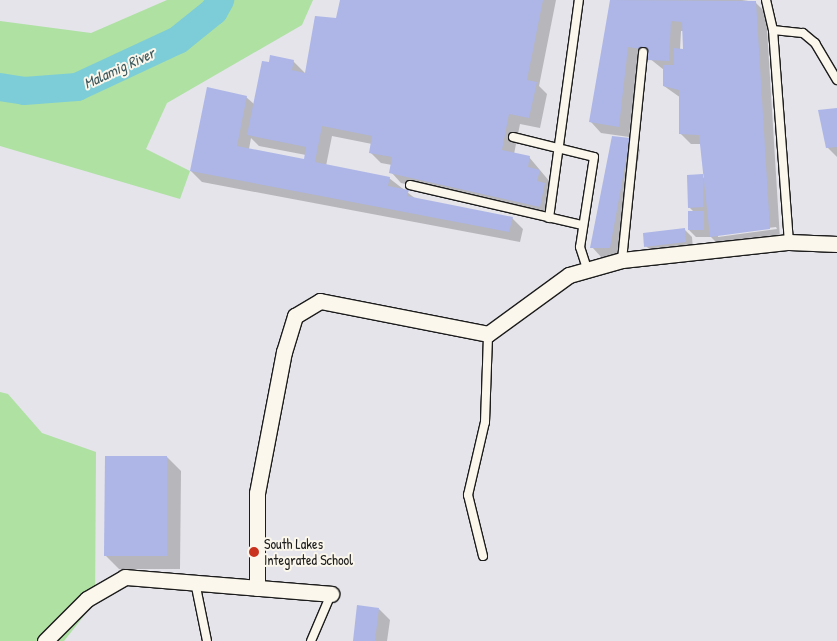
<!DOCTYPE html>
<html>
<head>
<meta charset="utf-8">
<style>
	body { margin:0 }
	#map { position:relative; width:837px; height:641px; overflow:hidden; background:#e4e4ea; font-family:"Patrick Hand",sans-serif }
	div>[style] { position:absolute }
	.green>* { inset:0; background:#aee1a2 }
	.shadow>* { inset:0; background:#0003 }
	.river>* { height:28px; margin:-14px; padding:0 14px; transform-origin:14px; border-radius:14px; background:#7dcdd8 }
	.building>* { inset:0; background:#adb6e6 }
	.roads { filter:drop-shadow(1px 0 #1c1c1c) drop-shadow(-1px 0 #1c1c1c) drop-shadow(0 1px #1c1c1c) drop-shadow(0 -1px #1c1c1c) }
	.lane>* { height:8px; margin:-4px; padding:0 4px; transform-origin:4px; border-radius:4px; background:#fbf7ec }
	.street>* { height:15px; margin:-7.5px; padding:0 7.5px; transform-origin:7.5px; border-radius:7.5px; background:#fbf7ec }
	.dots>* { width:14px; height:14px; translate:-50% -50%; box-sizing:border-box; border:2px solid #fbf7ec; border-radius:50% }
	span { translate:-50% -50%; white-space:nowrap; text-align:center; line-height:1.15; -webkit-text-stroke:4px #fbf7ec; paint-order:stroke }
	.poi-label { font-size:14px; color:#1c1c1c }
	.left { translate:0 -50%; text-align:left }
	.water-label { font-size:15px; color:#3e5a5e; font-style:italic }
</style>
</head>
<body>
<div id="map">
	<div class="green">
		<div style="clip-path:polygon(167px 0,313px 0,302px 25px,167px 103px,146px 149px,190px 171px,180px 199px,0 146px,0 21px,91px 33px)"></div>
		<div style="clip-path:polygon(0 392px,8px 394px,42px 433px,96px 452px,95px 602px,64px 641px,0 641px)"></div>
	</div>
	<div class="shadow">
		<div style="clip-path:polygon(evenodd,341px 0,556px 0,539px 86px,547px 94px,540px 128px,520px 124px,514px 154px,529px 157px,550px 182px,548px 188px,555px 195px,550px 217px,401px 183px,391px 172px,392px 165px,381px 163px,370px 152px,372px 144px,332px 136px,326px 166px,389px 178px,416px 199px,512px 218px,523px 229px,520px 242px,202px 182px,191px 171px,246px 97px,254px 104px,270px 63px,293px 61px,306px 74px,337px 19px,341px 0,251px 138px,259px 146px,306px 155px,305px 160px,249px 149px,251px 138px)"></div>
		<div style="clip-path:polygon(evenodd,611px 0,742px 0,755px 2px,766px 13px,780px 239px,721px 247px,711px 237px,696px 237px,689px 230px,695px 213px,689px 207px,702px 176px,705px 179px,702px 144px,691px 144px,680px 133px,681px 98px,664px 86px,664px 70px,649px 58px,638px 57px,629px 137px,601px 133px,591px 122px,611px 0,681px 31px,684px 31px,684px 50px,680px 50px,681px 31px,611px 0,776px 227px,777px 229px,718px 237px,718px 234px,776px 227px)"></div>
		<div style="clip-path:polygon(837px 109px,837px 157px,827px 147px)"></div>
		<div style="clip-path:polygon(628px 138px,640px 150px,621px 259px,602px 258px,592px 247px)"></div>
		<div style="clip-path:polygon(685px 230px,692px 237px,693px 249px,653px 253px,646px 246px)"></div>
		<div style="clip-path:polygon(167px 457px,181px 471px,180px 569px,119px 569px,105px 555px)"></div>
		<div style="clip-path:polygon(379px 609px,390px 620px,387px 641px,354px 641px)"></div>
	</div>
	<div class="river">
		<div style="left:0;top:87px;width:24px;rotate:9deg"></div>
		<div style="left:24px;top:91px;width:53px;rotate:-4.3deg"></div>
		<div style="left:77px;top:87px;width:111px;rotate:-25deg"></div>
		<div style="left:178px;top:40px;width:46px;rotate:-38.9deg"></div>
		<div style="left:214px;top:11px;width:13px;rotate:-61deg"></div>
	</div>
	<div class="building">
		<div style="clip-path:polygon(340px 0,543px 0,527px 80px,537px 82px,529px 118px,509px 114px,502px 150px,530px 156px,528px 167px,540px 170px,537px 181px,545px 183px,540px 207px,389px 173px,392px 157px,369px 153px,372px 136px,322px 126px,315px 162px,390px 177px,388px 186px,409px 190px,407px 196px,513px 217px,509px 232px,190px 171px,207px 87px,247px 96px,237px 146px,304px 159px,306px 147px,247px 135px,262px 61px,269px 62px,270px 55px,294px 60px,292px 70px,305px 73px,315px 16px,336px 18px)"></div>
		<div style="clip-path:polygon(610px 0,756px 1px,770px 229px,710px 237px,699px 135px,679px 134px,679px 90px,663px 86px,663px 65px,674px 65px,674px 48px,683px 49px,682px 22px,671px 21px,669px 61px,648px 60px,647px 50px,628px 47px,619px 127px,589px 122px)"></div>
		<div style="clip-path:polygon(837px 108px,837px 147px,826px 148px,818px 110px)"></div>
		<div style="clip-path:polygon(612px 136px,630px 138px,610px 248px,590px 248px)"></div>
		<div style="clip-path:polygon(703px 174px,703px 207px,688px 208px,687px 175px)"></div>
		<div style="clip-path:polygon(688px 211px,704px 211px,704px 230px,688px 230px)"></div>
		<div style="clip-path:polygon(685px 228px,686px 242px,644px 247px,643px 233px)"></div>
		<div style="clip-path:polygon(105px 456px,167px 456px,167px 556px,104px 556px)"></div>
		<div style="clip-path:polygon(357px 605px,379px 608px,375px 641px,353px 641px)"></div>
	</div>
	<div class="roads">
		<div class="lane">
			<div style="left:766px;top:0;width:31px;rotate:77deg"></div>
			<div style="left:773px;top:30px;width:213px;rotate:85.7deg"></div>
			<div style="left:773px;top:30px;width:30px;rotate:6deg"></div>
			<div style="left:803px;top:33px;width:16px;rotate:40deg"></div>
			<div style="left:815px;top:43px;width:43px;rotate:59.3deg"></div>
			<div style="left:513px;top:137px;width:83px;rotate:13.9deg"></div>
			<div style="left:594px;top:157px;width:91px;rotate:98.8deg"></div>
			<div style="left:580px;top:247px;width:23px;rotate:72deg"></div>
			<div style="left:410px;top:185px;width:177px;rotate:13.1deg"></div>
			<div style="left:549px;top:218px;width:220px;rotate:-82.2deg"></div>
			<div style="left:622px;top:260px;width:209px;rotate:-84.2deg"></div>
			<div style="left:483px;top:556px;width:63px;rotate:-103.8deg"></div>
			<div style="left:468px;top:495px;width:75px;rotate:-76.9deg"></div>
			<div style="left:485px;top:422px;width:88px;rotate:-88deg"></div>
			<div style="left:195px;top:582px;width:60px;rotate:78.5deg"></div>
			<div style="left:311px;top:641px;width:51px;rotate:-66.9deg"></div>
		</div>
		<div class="street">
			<div style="left:257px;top:588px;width:95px;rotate:-90deg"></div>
			<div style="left:257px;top:493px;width:144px;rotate:-79.2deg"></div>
			<div style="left:284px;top:352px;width:38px;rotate:-73deg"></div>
			<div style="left:295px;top:316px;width:29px;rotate:-31deg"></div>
			<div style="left:320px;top:301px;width:171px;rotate:11.1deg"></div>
			<div style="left:488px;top:334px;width:100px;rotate:-36.1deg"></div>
			<div style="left:569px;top:275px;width:55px;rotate:-15.8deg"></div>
			<div style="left:622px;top:260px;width:168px;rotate:-6.2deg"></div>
			<div style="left:789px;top:242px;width:48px;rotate:2.4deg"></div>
			<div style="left:45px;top:641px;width:59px;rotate:-45deg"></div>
			<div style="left:87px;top:599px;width:44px;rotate:-30.1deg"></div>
			<div style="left:125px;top:577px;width:207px;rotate:4.7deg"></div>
		</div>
	</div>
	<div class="dots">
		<div style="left:254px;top:552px;background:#c8321e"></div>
	</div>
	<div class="poi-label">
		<span class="left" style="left:264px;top:552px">South Lakes<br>Integrated School</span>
	</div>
	<div class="water-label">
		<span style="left:119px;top:68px;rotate:-25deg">Malamig River</span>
	</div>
</div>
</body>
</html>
